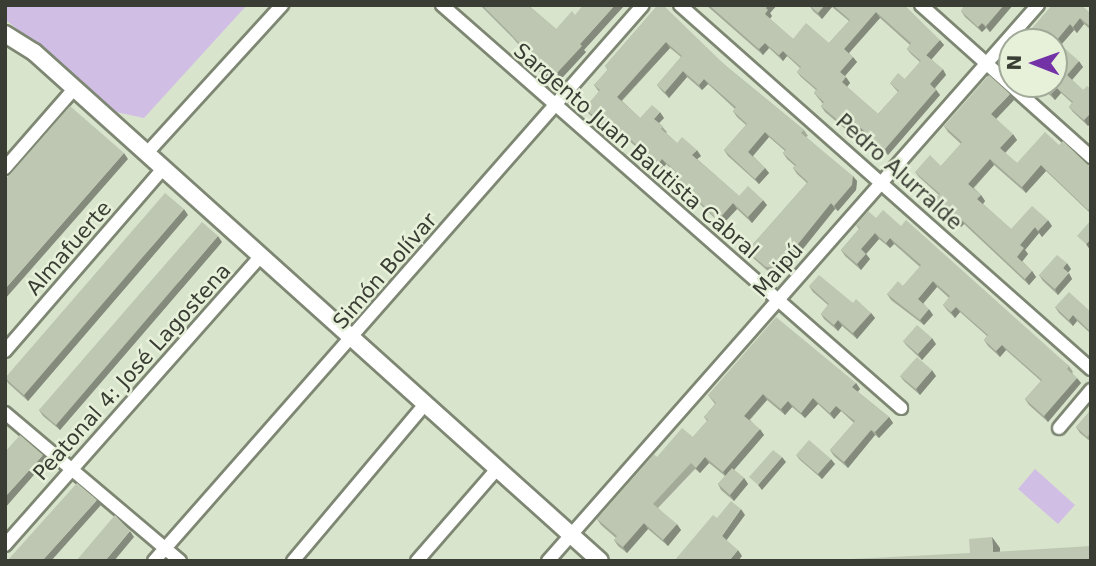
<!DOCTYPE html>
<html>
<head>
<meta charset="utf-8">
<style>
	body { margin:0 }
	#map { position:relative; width:1096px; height:566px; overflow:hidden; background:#d9e4cd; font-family:"DejaVu Sans",sans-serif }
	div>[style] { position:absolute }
	.green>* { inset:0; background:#d1bee5 }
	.roads { filter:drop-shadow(2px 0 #7e8773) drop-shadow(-2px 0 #7e8773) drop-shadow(0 2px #7e8773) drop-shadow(0 -2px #7e8773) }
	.minor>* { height:12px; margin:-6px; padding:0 6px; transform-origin:6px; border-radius:6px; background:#fff }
	.secondary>* { height:16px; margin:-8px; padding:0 8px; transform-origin:8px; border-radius:8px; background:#fff }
	.wall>* { inset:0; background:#a3ab98 }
	.shaded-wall>* { inset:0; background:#848b7c }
	.building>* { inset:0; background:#bdc7b1 }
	span { translate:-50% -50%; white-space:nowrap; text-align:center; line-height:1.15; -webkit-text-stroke:5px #e7f1da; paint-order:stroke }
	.street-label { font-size:21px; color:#393d34 }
	.frame { position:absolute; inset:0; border:7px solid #393d34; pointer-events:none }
	.north { position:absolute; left:998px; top:28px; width:70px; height:70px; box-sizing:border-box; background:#e7f1da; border:2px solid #a1a998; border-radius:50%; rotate:271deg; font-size:19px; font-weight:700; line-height:28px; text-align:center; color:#393d34 }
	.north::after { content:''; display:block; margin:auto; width:24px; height:32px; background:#7432a7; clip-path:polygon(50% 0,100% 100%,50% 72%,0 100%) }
</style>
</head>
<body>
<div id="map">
	<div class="green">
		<div style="clip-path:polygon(5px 5px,247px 5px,144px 118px,116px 112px,5px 19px)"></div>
		<div style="clip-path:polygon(1035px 469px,1075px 505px,1058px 524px,1018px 489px)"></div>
	</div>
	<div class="roads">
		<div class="minor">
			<div style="left:442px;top:5px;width:611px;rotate:41.28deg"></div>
			<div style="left:680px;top:5px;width:549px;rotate:41.53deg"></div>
			<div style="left:921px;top:5px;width:228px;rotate:41.8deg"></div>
			<div style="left:146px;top:154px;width:202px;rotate:-47.6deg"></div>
			<div style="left:5px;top:168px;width:105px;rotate:-48.9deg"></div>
			<div style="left:5px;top:351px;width:240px;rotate:-49.1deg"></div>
			<div style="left:5px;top:413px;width:229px;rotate:40.2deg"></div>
			<div style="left:1059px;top:428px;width:50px;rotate:-49.9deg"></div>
			<div style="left:5px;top:545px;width:385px;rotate:-48.5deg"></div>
			<div style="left:154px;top:561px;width:740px;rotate:-48.67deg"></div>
			<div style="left:293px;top:561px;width:205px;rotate:-49.9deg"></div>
			<div style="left:417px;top:561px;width:122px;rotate:-49deg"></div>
			<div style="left:548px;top:561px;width:741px;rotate:-48.61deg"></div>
		</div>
		<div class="secondary">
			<div style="left:5px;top:34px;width:34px;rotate:32deg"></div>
			<div style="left:34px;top:52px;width:761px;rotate:41.96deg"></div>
		</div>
	</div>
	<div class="wall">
		<div style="clip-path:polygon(480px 5px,528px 5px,556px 29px,586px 52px,561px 79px,556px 74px,549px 81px,534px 67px,529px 61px,530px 60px,522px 53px,517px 47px,519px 45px,513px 38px)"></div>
		<div style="clip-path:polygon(658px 5px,726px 66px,804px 130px,808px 136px,806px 137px,857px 181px,856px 190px,838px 211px,835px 209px,794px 260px,791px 258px,778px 273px,770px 273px,751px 256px,747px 251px,807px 183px,797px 174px,793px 168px,795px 166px,787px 159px,783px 153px,785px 151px,769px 137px,753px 156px,765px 168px,769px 173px,759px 184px,728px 156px,724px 150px,746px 125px,737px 117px,733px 111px,735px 109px,708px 84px,702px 90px,687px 77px,669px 98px,661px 90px,657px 85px,681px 57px,670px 48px,622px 101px,640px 118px,664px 118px,659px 123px,667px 132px,666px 133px,677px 143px,701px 156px,697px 159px,739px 196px,767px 205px,752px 223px,737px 209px,722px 225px,681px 186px,678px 180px,680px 177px,666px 164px,662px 170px,616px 129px,611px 134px,589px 114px,585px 108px,599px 92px,594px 85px,608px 70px,605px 66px)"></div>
		<div style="clip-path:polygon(evenodd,706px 5px,777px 5px,770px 13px,772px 16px,770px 19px,793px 39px,829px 43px,849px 21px,832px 7px,822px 19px,813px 11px,809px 5px,904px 5px,944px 45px,931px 59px,946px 75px,935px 88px,940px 95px,888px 155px,864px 133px,858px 140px,825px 112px,821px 106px,823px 104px,814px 93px,816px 90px,801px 77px,797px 72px,800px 68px,787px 56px,783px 61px,769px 48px,763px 55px,706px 5px,880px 18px,910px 45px,907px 49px,911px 54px,920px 62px,905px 79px,890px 83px,898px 92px,878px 114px,847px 87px,850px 83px,845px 76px,857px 62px,849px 53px,880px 18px)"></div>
		<div style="clip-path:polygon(965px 5px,1013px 5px,990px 32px,986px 28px,982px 32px,965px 17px,961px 11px)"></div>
		<div style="clip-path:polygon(1052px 5px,1083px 5px,1082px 6px,1091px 14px,1091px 30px,1084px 24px,1077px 33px,1074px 30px,1061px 45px,1083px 67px,1072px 80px,1083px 90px,1091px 89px,1091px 123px,1088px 126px,1073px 112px,1069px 107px,1072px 103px,1061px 93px,1055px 100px,1038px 84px,1054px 84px)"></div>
		<div style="clip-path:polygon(1014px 100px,996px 119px,1017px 140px,1005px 153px,1017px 163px,1059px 145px,1091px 168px,1091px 214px,1046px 171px,1026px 193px,994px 165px,974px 188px,981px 195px,985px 201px,983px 204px,1011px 229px,1052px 226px,1042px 237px,1039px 233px,1025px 250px,1028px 254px,1022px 261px,1032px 271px,1036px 277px,1029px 285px,964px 224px,961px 227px,938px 206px,934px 201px,939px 195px,919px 177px,915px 172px,941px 166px,961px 144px,948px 132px,944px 126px)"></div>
		<div style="clip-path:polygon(188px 215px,28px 401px,9px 384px,5px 379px)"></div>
		<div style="clip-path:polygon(876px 218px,1069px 366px,1073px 372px,1072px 373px,1081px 383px,1048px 422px,1029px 405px,1025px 399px,1041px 381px,1006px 350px,1000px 357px,988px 346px,984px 340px,987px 336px,960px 312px,955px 318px,947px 310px,943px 305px,949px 298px,937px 287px,923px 303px,933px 315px,924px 325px,891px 300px,887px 294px,903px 286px,920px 267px,894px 244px,890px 248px,879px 239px,866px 254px,870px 259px,861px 270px,845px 256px,841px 250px,859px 229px,856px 225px)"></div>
		<div style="clip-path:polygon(222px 242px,60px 430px,43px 416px,39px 410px)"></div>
		<div style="clip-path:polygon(1071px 269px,1068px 272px,1072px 279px,1058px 295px,1043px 281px,1039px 275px)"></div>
		<div style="clip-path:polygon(809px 286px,853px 303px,871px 313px,875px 318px,857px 339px,842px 326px,838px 331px,824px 319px,821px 314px,828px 305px,813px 292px)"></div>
		<div style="clip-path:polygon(1055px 307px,1091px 312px,1091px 334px,1077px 321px,1073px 326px,1059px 313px)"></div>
		<div style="clip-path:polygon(903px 341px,936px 344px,922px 360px,907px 346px)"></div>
		<div style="clip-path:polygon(900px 376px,936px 376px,920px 395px,904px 381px)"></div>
		<div style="clip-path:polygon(856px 383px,860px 389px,858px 392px,889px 417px,893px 423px,879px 438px,875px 435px,848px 468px,834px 456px,830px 450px,854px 423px,841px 411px,834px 419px,818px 404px,805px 418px,792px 407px,785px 415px,767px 400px,750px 420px,764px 435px,734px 470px,744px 478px,748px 484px,734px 501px,721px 490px,718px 484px,725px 476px,709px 463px,700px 473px,695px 469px,658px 508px,681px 530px,668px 546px,648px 529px,627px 553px,618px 546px,614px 540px,616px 538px,601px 525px,597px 519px,657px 457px,693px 437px,707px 421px,704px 417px,715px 404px,708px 395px)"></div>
		<div style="clip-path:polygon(1091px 410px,1091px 442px,1080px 433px,1076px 427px)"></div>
		<div style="clip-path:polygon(796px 455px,835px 464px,822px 479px,800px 460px)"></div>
	</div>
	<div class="shaded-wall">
		<div style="clip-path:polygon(615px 5px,625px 5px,584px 50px,586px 52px,561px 79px,557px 73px,580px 44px)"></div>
		<div style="clip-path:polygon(768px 5px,777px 5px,770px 13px,772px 16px,768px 20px,765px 14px,766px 8px)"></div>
		<div style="clip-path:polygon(825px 5px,831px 5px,832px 7px,822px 19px,818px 13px)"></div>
		<div style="clip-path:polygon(1004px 5px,1013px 5px,990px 32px,986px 26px)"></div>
		<div style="clip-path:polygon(876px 12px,880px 18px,848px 54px,844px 49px)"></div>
		<div style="clip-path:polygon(1080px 18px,1084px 24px,1077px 33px,1073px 27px)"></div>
		<div style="clip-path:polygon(982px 23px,986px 28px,982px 32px,978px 27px)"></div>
		<div style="clip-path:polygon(1070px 24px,1074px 30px,1060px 46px,1056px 41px)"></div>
		<div style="clip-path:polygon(940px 40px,944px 45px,925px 67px,921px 61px)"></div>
		<div style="clip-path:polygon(666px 42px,670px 48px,620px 102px,617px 97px)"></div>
		<div style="clip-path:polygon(765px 43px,769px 48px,763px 55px,759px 49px)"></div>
		<div style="clip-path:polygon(783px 51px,787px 56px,783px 61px,779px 55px)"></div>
		<div style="clip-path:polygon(853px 57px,857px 62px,844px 77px,840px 72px)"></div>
		<div style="clip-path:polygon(1079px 61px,1083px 67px,1071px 81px,1067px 75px)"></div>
		<div style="clip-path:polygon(551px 68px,556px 74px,549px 81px,545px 75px)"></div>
		<div style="clip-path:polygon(943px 69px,946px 75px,933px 90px,930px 84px)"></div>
		<div style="clip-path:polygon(683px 71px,687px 77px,669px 98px,665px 92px)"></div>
		<div style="clip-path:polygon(846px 77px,850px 83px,846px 88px,842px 82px)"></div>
		<div style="clip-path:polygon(704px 79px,708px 84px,702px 90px,699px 85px)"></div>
		<div style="clip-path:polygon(1057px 88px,1061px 93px,1055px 100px,1051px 94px)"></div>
		<div style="clip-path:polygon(936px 90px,940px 95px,888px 155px,885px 149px)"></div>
		<div style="clip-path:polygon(1010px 94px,1014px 100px,995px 120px,991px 114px)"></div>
		<div style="clip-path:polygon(660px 112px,664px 118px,658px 124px,654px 119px)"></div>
		<div style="clip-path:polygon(1091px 113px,1091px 123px,1088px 126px,1084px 120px)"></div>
		<div style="clip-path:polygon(612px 123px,616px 129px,611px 134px,607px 128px)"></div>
		<div style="clip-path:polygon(860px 127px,864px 133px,858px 140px,854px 134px)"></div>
		<div style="clip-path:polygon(765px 132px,769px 137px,752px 157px,748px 152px)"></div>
		<div style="clip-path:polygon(1013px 134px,1017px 140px,1004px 154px,1000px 148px)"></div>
		<div style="clip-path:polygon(697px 150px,701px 156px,696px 160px,692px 155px)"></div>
		<div style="clip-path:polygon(124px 153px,128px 159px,5px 299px,5px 289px)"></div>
		<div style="clip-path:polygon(662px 159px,666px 164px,662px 170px,658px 164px)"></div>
		<div style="clip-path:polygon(990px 159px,994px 165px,972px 189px,968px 184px)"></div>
		<div style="clip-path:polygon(1041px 165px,1046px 171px,1026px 193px,1022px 187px)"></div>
		<div style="clip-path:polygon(765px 168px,769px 173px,759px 184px,755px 179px)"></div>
		<div style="clip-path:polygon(853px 176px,857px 181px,856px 190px,838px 211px,834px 206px)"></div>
		<div style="clip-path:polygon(981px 195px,985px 201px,982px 205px,977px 199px)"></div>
		<div style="clip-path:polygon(763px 200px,767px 205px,752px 223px,748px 217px)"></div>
		<div style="clip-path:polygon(733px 203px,737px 209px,722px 225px,718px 220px)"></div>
		<div style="clip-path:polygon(831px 203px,835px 209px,794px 260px,790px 254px)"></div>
		<div style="clip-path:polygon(184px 209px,188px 215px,28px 401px,24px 395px)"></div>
		<div style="clip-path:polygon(960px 218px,964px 224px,961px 227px,957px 221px)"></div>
		<div style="clip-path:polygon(1048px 220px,1052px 226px,1042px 237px,1038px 231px)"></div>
		<div style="clip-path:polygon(1035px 227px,1039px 233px,1025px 250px,1028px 254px,1021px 263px,1017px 257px,1020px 245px)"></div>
		<div style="clip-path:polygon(875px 233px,879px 239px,866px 254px,870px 259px,861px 270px,857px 264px,861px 249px)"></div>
		<div style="clip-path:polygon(218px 236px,222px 242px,60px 430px,56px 425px)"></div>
		<div style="clip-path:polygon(890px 238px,894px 244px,890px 248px,886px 243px)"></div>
		<div style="clip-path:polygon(1090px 240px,1091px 241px,1090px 250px,1086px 244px)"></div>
		<div style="clip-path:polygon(788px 252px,791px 258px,778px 273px,774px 267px)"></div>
		<div style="clip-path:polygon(1067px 263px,1071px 269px,1067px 274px,1063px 268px)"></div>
		<div style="clip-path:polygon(1032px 271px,1036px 277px,1029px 285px,1025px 279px)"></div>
		<div style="clip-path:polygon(1069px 273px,1072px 279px,1058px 295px,1055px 289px)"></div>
		<div style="clip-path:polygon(933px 281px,937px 287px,922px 305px,918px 299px)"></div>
		<div style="clip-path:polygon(956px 307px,960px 312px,955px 318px,951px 312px)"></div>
		<div style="clip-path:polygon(929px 309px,933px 315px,924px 325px,920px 320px)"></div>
		<div style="clip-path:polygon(871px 313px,875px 318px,857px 339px,853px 333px)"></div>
		<div style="clip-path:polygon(1073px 315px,1077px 321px,1073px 326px,1069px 320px)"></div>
		<div style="clip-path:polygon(838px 320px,842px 326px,838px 331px,834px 325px)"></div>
		<div style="clip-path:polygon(932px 338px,936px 344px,922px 360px,918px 354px)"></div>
		<div style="clip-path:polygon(1002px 345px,1006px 350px,1000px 357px,996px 351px)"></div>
		<div style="clip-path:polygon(932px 370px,936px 376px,920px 395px,916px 389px)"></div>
		<div style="clip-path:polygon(1077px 378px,1081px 383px,1048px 422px,1044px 416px)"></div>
		<div style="clip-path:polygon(856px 383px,860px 389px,856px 393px,852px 387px)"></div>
		<div style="clip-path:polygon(763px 394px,767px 400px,748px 421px,744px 416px)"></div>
		<div style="clip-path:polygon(813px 398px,818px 404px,805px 418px,801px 413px)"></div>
		<div style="clip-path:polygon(788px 401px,792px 407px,785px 415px,781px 409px)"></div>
		<div style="clip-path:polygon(836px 406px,841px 411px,834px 419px,830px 413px)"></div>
		<div style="clip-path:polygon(889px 417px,893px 423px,879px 438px,875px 432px)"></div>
		<div style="clip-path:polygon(760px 429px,764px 435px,727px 478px,723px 472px)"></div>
		<div style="clip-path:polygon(871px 430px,875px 435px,848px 468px,844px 462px)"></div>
		<div style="clip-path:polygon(43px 455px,47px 460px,5px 508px,5px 497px)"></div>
		<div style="clip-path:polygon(705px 457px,709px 463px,700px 473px,696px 468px)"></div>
		<div style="clip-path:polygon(782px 457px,786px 462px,762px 490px,758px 485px)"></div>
		<div style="clip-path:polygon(831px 459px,835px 464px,822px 479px,818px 474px)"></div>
		<div style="clip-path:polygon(744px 478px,748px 484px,734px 501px,730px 495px)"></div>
		<div style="clip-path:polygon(97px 500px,101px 505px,51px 561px,42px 561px)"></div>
		<div style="clip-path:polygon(741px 509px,745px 515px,726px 541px,722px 536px)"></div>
		<div style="clip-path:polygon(644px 523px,648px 529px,627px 553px,623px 547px)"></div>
		<div style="clip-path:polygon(677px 524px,681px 530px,668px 546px,663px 540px)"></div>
		<div style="clip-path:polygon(130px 531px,134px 537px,114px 561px,105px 561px)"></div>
		<div style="clip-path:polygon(992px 537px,1000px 548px,1000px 561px,993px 552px)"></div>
		<div style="clip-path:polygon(738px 550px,742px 556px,738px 561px,729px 561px)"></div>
	</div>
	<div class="building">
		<div style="clip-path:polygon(482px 5px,528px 5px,556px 29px,572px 11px,575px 15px,583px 5px,615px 5px,580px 44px,582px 46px,557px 73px,551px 68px,545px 75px,529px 61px,531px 59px,517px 47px,520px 44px,508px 31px)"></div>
		<div style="clip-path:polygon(658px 5px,663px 5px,726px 66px,787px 116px,804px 130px,801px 133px,853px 176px,852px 185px,834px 206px,831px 203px,790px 254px,788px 252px,774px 267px,766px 267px,747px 251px,808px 182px,793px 168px,796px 165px,783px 153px,786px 150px,765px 132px,748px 152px,765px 168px,755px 179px,724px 150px,747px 124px,733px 111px,736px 107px,704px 79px,699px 85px,683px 71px,665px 92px,657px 85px,682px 56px,666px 42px,617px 97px,640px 118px,652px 105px,660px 112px,654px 119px,663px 126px,661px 129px,677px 143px,682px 137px,697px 150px,692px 155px,739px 196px,748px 186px,763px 200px,748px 217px,733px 203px,718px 220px,678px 180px,681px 176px,662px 159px,658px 164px,612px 123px,607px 128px,585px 108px,600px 90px,594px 85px,608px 69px,605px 66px)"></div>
		<div style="clip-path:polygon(709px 5px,768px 5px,766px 8px,768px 10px,765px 14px,793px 39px,806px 23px,829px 43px,850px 20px,833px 5px,904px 5px,940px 40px,921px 61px,907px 49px,911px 43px,876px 12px,844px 49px,853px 57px,840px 72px,846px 77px,842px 82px,878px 114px,899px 91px,890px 83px,898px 73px,905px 79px,926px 55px,943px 69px,930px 84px,936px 90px,885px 149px,860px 127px,854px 134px,821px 106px,824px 102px,814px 93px,817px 89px,797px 72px,801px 67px,783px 51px,779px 55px,765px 43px,759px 49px)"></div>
		<div style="clip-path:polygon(809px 5px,825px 5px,818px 13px)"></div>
		<div style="clip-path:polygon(965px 5px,1004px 5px,986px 26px,982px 23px,978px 27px,961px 11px)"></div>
		<div style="clip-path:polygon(1052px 5px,1081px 5px,1091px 14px,1091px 27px,1080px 18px,1073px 27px,1070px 24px,1056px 41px,1079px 61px,1067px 75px,1083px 90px,1087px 86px,1091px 89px,1091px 113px,1084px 120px,1069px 107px,1073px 102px,1057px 88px,1051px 94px,1040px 84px,1054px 84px,1054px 42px,1020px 42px)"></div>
		<div style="clip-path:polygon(989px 75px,1010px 94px,991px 114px,1013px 134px,1000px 148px,1017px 163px,1045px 132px,1059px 145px,1063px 141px,1091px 168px,1091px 206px,1088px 210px,1041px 165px,1022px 187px,990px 159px,968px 184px,981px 195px,977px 199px,1011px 229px,1032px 206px,1048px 220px,1038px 231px,1035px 227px,1020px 245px,1024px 248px,1017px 257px,1032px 271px,1025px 279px,960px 218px,957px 221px,934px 201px,940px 194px,915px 172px,930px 155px,941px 166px,962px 142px,944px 126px)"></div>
		<div style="clip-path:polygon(70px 106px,124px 153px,5px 289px,5px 180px)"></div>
		<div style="clip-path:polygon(165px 193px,184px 209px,24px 395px,5px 378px)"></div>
		<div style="clip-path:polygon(883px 210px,901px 226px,906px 220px,1069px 366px,1067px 369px,1077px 378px,1044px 416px,1025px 399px,1042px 380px,1002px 345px,996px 351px,984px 340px,988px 335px,956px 307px,951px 312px,943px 305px,950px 296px,933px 281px,918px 299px,929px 309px,920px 320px,887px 294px,898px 281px,903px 286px,921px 265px,890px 238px,886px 243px,875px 233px,861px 249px,866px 254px,857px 264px,841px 250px,860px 228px,856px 225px,868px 211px,876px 218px)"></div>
		<div style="clip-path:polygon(1091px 220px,1091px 240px,1090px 240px,1086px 244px,1077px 236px)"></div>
		<div style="clip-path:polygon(202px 222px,218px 236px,56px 425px,39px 410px)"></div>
		<div style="clip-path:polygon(1057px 255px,1067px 263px,1063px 268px,1069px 273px,1055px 289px,1039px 275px)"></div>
		<div style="clip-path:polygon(819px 275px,853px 303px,856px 299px,871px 313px,853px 333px,838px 320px,834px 325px,821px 314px,829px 304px,809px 286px)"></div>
		<div style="clip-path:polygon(1069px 292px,1091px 312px,1091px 332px,1073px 315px,1069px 320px,1055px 307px)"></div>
		<div style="clip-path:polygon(776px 317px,856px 383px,852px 387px,889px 417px,875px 432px,871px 430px,844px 462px,830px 450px,855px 421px,836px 406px,830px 413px,813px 398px,801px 413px,788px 401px,781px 409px,763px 394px,744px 416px,760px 429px,723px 472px,705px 457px,696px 468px,691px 463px,653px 504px,677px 524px,663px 540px,644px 523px,623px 547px,614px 540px,617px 536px,597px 519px,654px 454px,657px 457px,682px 428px,693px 437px,708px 420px,704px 417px,716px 403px,708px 395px)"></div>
		<div style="clip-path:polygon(917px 325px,932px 338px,918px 354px,903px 341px)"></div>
		<div style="clip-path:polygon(917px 357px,932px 370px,916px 389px,900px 376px)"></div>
		<div style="clip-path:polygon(1091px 410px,1091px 432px,1087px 437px,1076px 427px)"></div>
		<div style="clip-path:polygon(20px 435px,43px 455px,5px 497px,5px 452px)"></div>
		<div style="clip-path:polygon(809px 440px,831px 459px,818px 474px,796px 455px)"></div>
		<div style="clip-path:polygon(773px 450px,782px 457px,758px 485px,749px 477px)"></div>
		<div style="clip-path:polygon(732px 468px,744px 478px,730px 495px,718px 484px)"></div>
		<div style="clip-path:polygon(77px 483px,97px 500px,42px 561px,7px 561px)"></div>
		<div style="clip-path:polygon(731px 501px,741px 509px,722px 536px,738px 550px,729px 561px,674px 561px,713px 515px,717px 518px)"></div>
		<div style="clip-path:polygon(115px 515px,130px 531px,105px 561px,76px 561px)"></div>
		<div style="clip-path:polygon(992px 537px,993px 552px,1091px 546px,1091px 561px,852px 561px,852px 559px,970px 553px,969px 539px)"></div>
	</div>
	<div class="street-label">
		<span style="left:636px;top:151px;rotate:41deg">Sargento Juan Bautista Cabral</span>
		<span style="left:899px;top:172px;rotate:42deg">Pedro Alurralde</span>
		<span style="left:69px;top:248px;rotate:-49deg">Almafuerte</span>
		<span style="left:778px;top:270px;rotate:-49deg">Maipú</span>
		<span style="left:385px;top:271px;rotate:-49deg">Simón Bolívar</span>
		<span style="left:132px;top:372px;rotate:-48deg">Peatonal 4: José Lagostena</span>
	</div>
	<div class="frame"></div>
	<div class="north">N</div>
</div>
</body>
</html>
